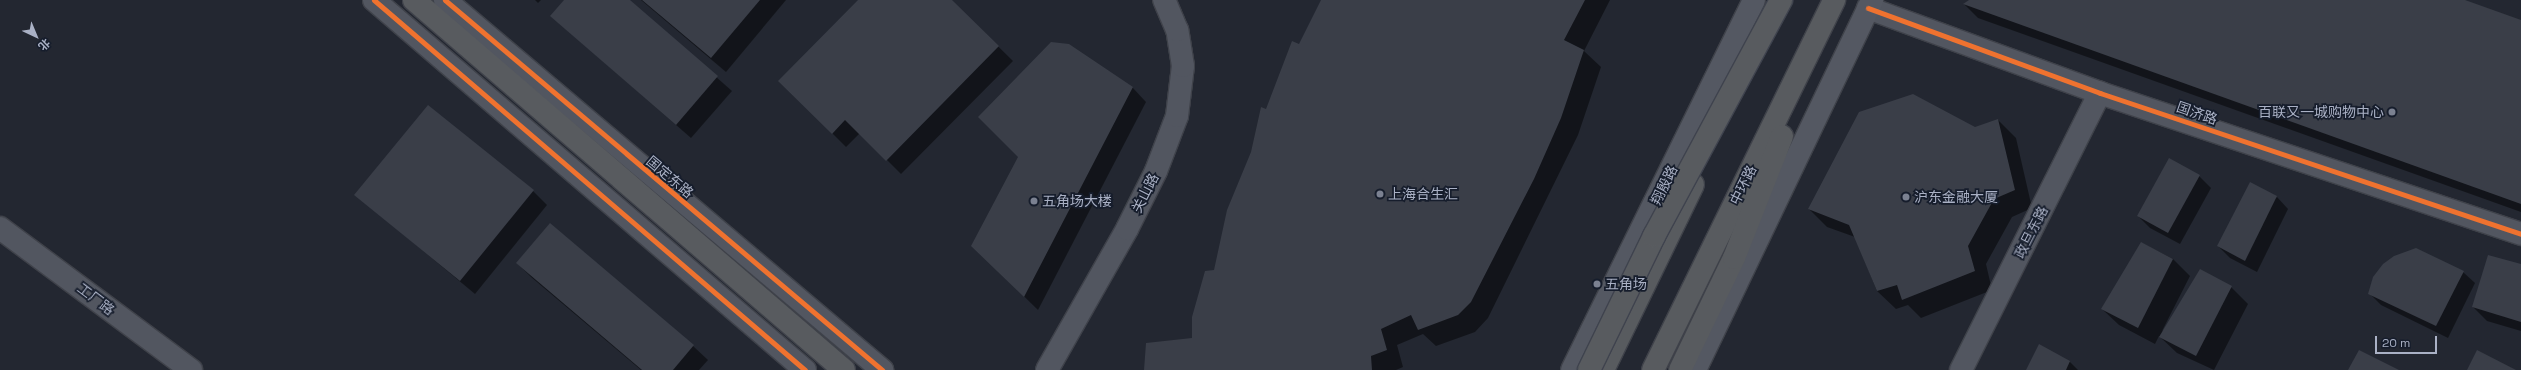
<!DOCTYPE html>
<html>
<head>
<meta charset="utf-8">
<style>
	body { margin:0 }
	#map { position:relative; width:2521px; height:370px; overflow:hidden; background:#232731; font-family:"Space Grotesk","Noto Sans SC",sans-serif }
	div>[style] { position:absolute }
	.shadow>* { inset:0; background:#0007 }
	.building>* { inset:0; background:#3a3e48 }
	.roads { filter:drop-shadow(1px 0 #3f424a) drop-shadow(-1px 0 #3f424a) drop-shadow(0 1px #3f424a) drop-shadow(0 -1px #3f424a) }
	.minor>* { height:22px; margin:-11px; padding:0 11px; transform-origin:11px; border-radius:11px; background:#525660 }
	.major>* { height:22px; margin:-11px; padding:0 11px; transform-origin:11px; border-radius:11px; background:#545862 }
	.highway>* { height:22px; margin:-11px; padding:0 11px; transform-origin:11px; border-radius:11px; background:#585b5f }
	.bridges { filter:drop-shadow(1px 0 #3f434e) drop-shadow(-1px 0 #3f434e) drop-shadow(0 1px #3f434e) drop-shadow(0 -1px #3f434e) }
	.highway-bridge>* { height:22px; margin:-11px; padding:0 11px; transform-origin:11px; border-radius:11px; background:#585b5f }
	.cycleway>* { height:5px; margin:-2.5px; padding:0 2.5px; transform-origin:2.5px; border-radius:2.5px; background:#ef722f }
	.dots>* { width:11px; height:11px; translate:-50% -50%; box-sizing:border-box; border:2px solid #161d2c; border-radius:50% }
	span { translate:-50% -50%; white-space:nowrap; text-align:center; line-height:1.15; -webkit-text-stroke:3.5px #161d2c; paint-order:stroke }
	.poi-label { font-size:14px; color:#aab1c5 }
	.right { translate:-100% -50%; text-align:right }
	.left { translate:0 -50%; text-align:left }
	.street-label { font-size:14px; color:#aab1c5 }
	.north { position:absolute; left:16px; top:16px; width:40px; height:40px; -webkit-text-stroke:3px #161d2c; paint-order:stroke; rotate:136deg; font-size:11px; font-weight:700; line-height:16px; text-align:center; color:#aab1c5 }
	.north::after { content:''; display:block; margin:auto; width:14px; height:18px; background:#aab1c5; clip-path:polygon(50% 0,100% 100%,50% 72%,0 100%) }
	.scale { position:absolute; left:2375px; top:336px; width:62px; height:18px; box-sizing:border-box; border:2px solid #aab1c5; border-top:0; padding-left:5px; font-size:12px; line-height:14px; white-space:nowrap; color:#aab1c5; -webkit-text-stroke:3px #161d2c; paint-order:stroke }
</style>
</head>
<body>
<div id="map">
	<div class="shadow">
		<div style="clip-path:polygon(535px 0,541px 0,538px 3px)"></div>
		<div style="clip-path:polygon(565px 0,629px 0,732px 91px,691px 138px,551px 16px)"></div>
		<div style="clip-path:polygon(641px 0,786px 0,726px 72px)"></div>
		<div style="clip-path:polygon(860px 0,951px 0,1013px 61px,901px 174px,860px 133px,846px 147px,780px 81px)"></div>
		<div style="clip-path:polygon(1323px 0,1610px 0,1584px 51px,1601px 67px,1578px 135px,1488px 318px,1475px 332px,1436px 346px,1423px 334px,1397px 345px,1403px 367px,1396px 370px,1145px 370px,1193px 338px,1252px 152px)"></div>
		<div style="clip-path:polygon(1971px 0,2462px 0,2521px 21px,2521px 212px,1978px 18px,1964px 4px)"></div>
		<div style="clip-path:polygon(1132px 87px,1146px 102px,1038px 310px,987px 260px,1019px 157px)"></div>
		<div style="clip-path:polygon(1998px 120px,2016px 138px,2032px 208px,2012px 217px,1986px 264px,1992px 290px,1921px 318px,1908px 305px,1896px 309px,1877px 291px,1855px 237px,1827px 227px,1809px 209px)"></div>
		<div style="clip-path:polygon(2199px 176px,2211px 188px,2180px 244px,2150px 228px,2138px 216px)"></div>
		<div style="clip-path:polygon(533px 191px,547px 205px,475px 294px,356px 195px)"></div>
		<div style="clip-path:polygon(2277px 197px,2288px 209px,2257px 272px,2230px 258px,2218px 246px)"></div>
		<div style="clip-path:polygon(550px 224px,693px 346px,708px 360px,699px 370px,641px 370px,531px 277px,517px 263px)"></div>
		<div style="clip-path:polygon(2142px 243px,2173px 259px,2190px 276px,2162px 331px,2231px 287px,2248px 304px,2214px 370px,2177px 353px,2159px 336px,2155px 344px,2119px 325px,2102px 309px)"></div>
		<div style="clip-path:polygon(2521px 266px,2521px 331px,2487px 321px,2473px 307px)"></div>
		<div style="clip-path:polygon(2463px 272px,2475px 283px,2448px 338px,2381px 305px,2369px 293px)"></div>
		<div style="clip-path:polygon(2070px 362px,2078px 370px,2027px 370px)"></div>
	</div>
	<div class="building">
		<div style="clip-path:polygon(564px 0,630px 0,718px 76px,676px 125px,550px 16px)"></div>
		<div style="clip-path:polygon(642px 0,760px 0,711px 58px)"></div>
		<div style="clip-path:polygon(858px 0,952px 0,999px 46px,886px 161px,845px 120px,832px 134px,778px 81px)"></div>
		<div style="clip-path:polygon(1321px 0,1585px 0,1564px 40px,1584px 50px,1561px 118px,1534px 179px,1471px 302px,1458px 315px,1418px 330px,1411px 315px,1381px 329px,1387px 350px,1371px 356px,1372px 370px,1144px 370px,1146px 343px,1192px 338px,1192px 317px,1205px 271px,1214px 270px,1227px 210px,1251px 152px,1261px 107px,1266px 109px,1292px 41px,1299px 44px)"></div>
		<div style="clip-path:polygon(1969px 0,2465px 0,2521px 20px,2521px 204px,1963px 4px)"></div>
		<div style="clip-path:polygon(1051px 42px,1069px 44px,1133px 87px,1024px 297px,971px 246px,1018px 157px,978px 117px)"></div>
		<div style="clip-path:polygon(1913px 94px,1975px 127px,1998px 119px,2015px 190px,1994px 199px,1968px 246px,1975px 271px,1902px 300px,1897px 285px,1877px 291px,1849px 225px,1808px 209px,1859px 112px)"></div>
		<div style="clip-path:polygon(428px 105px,534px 190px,460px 281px,354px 195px)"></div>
		<div style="clip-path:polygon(2169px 158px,2200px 175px,2168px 233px,2137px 216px)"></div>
		<div style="clip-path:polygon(2250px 182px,2277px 196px,2245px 261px,2217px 246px)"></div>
		<div style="clip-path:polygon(550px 223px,694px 345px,673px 370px,642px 370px,516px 263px)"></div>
		<div style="clip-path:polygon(2141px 242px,2173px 259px,2138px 328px,2101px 309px)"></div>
		<div style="clip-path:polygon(2416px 248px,2464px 271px,2436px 326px,2368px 294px,2373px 277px,2383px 264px,2394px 256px)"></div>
		<div style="clip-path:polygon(2488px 255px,2521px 264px,2521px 322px,2472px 307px)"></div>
		<div style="clip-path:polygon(2200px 269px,2232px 286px,2196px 356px,2159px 337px)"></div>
		<div style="clip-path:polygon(2039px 344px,2070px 361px,2066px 370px,2026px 370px)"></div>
		<div style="clip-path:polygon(2359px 350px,2399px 370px,2348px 370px)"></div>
		<div style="clip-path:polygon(2477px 350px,2516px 370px,2467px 370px)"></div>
	</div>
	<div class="roads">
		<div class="minor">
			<div style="left:374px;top:0;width:568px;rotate:40.65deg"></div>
			<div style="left:445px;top:0;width:573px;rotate:40.25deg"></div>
			<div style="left:1868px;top:8px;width:247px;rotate:20.1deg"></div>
			<div style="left:2100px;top:93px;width:444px;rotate:18.5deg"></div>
			<div style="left:0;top:228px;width:238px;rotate:36.6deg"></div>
			<div style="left:1047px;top:370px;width:162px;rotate:-60.4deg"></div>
			<div style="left:1127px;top:229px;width:65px;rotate:-63.4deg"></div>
			<div style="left:1156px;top:171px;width:59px;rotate:-69.1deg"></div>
			<div style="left:1177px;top:116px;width:50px;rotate:-83.2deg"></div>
			<div style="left:1183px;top:66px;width:36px;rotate:-99deg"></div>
			<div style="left:1177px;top:30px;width:33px;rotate:-113deg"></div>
			<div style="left:1961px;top:370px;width:310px;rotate:-63.4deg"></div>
		</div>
		<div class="major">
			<div style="left:1572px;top:370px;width:412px;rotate:-63.8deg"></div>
			<div style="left:1695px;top:370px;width:410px;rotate:-64.4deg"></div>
		</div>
		<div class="highway">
			<div style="left:414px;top:0;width:567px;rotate:40.71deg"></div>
			<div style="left:1603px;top:370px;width:206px;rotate:-64.1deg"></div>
			<div style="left:1653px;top:370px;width:412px;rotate:-63.9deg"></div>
			<div style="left:1680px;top:370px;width:124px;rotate:-64.3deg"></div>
			<div style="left:1734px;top:258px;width:131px;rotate:-68.5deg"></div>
		</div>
	</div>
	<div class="bridges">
		<div class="highway-bridge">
			<div style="left:1589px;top:370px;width:149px;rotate:-64.1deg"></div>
			<div style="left:1654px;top:236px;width:268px;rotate:-61.7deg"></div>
		</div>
	</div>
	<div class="cycleway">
		<div style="left:374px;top:0;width:568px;rotate:40.65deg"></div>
		<div style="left:445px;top:0;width:573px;rotate:40.25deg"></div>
		<div style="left:1868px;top:8px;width:247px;rotate:20.1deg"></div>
		<div style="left:2100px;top:93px;width:444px;rotate:18.5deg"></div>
	</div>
	<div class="dots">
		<div style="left:2392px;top:112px;background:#7b8191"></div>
		<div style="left:1380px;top:194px;background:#7b8191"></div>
		<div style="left:1906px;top:197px;background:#7b8191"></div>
		<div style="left:1034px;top:201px;background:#7b8191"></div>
		<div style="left:1597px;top:284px;background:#7b8191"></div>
	</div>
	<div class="poi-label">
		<span class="right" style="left:2384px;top:112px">百联又一城购物中心</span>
		<span class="left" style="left:1388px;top:194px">上海合生汇</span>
		<span class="left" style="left:1914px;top:197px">沪东金融大厦</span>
		<span class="left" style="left:1042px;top:201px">五角场大楼</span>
		<span class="left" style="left:1605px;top:284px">五角场</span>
	</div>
	<div class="street-label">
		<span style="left:2197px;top:113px;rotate:19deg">国济路</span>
		<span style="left:670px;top:177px;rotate:40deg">国定东路</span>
		<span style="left:1664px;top:185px;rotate:-64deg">翔殷路</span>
		<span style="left:1743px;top:185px;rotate:-64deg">中环路</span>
		<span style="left:1145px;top:193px;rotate:-63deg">关山路</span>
		<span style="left:2031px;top:232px;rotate:-63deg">政旦东路</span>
		<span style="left:96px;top:299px;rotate:37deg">工厂路</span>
	</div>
	<div class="north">北</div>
	<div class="scale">20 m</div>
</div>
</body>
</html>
